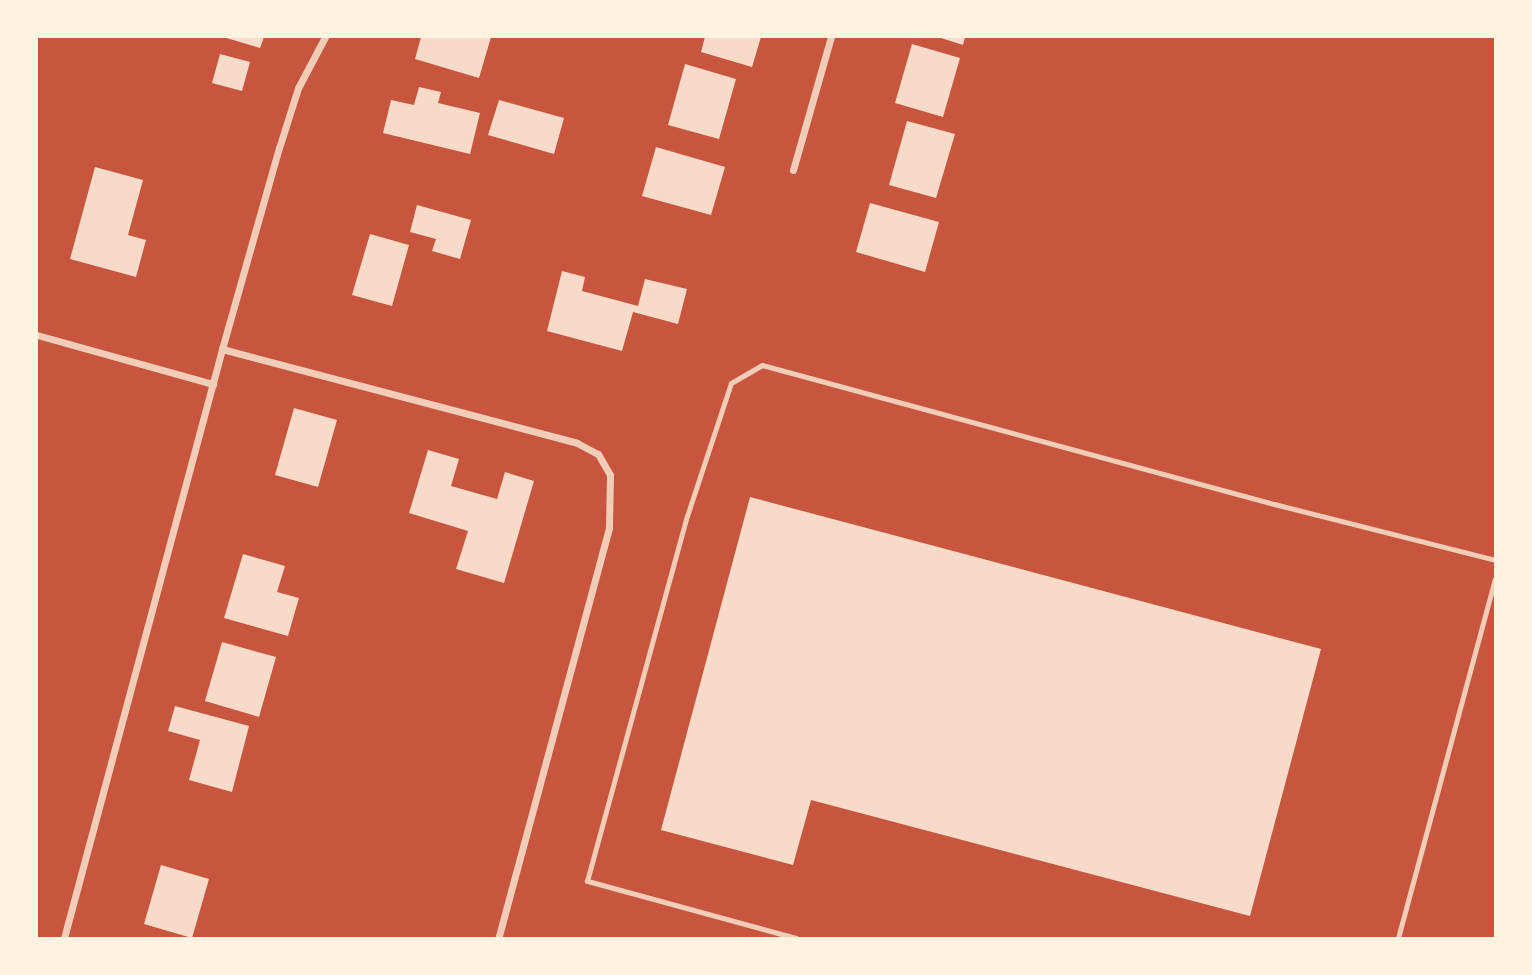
<!DOCTYPE html>
<html>
<head>
<meta charset="utf-8">
<style>
	body { margin:0 }
	#map { position:relative; width:1532px; height:975px; overflow:hidden; background:#c8553d; font-family:Spectral,serif }
	div>[style] { position:absolute }
	.building>* { inset:0; background:#f7dbc8 }
	.service>* { height:5px; margin:-2.5px; padding:0 2.5px; transform-origin:2.5px; border-radius:2.5px; background:#f1ccb7 }
	.minor>* { height:7px; margin:-3.5px; padding:0 3.5px; transform-origin:3.5px; border-radius:3.5px; background:#f1ccb7 }
	span { translate:-50% -50%; white-space:nowrap; text-align:center; line-height:1.15; -webkit-text-stroke:6px #fff3e0; paint-order:stroke }
	.frame { position:absolute; inset:0; border:38px solid #fff3e0; pointer-events:none }
</style>
</head>
<body>
<div id="map">
	<div class="building">
		<div style="clip-path:polygon(223px 37px,264px 37px,260px 48px)"></div>
		<div style="clip-path:polygon(421px 37px,491px 37px,479px 78px,415px 59px)"></div>
		<div style="clip-path:polygon(705px 37px,761px 37px,752px 67px,701px 52px)"></div>
		<div style="clip-path:polygon(938px 37px,965px 37px,963px 45px)"></div>
		<div style="clip-path:polygon(912px 44px,960px 58px,943px 117px,895px 103px)"></div>
		<div style="clip-path:polygon(220px 54px,250px 62px,242px 91px,212px 83px)"></div>
		<div style="clip-path:polygon(685px 64px,736px 79px,719px 139px,668px 125px)"></div>
		<div style="clip-path:polygon(419px 87px,441px 92px,438px 103px,480px 113px,470px 154px,383px 133px,391px 100px,414px 105px)"></div>
		<div style="clip-path:polygon(499px 100px,564px 118px,554px 154px,488px 135px)"></div>
		<div style="clip-path:polygon(907px 121px,955px 134px,936px 198px,889px 185px)"></div>
		<div style="clip-path:polygon(656px 147px,725px 167px,711px 215px,642px 196px)"></div>
		<div style="clip-path:polygon(95px 167px,143px 180px,128px 235px,146px 240px,136px 277px,70px 259px)"></div>
		<div style="clip-path:polygon(870px 203px,939px 222px,925px 272px,856px 252px)"></div>
		<div style="clip-path:polygon(417px 205px,471px 220px,460px 259px,432px 251px,436px 239px,410px 232px)"></div>
		<div style="clip-path:polygon(370px 234px,409px 245px,392px 306px,352px 295px)"></div>
		<div style="clip-path:polygon(562px 271px,585px 277px,582px 291px,638px 306px,645px 279px,687px 289px,678px 324px,633px 312px,622px 351px,547px 331px)"></div>
		<div style="clip-path:polygon(294px 408px,337px 420px,318px 487px,275px 475px)"></div>
		<div style="clip-path:polygon(428px 450px,459px 459px,451px 486px,497px 499px,505px 472px,534px 481px,504px 583px,456px 569px,468px 531px,409px 513px)"></div>
		<div style="clip-path:polygon(750px 497px,1321px 649px,1250px 916px,811px 800px,793px 865px,661px 830px)"></div>
		<div style="clip-path:polygon(243px 554px,285px 566px,277px 592px,299px 598px,288px 636px,224px 618px)"></div>
		<div style="clip-path:polygon(222px 642px,276px 657px,259px 717px,205px 701px)"></div>
		<div style="clip-path:polygon(175px 706px,249px 726px,232px 792px,189px 780px,200px 740px,168px 731px)"></div>
		<div style="clip-path:polygon(161px 865px,209px 879px,192px 938px,144px 924px)"></div>
	</div>
	<div class="service">
		<div style="left:796px;top:938px;width:217px;rotate:-164.7deg"></div>
		<div style="left:587px;top:881px;width:378px;rotate:-74.7deg"></div>
		<div style="left:687px;top:516px;width:140px;rotate:-71.7deg"></div>
		<div style="left:731px;top:383px;width:36px;rotate:-30deg"></div>
		<div style="left:762px;top:365px;width:531px;rotate:15.19deg"></div>
		<div style="left:1274px;top:504px;width:228px;rotate:14.2deg"></div>
		<div style="left:1398px;top:938px;width:372px;rotate:-74.9deg"></div>
	</div>
	<div class="minor">
		<div style="left:793px;top:170px;width:138px;rotate:-74.1deg"></div>
		<div style="left:37px;top:335px;width:183px;rotate:15.6deg"></div>
		<div style="left:222px;top:349px;width:367px;rotate:14.8deg"></div>
		<div style="left:577px;top:443px;width:24px;rotate:28deg"></div>
		<div style="left:598px;top:454px;width:24px;rotate:60deg"></div>
		<div style="left:610px;top:475px;width:53px;rotate:91.1deg"></div>
		<div style="left:609px;top:528px;width:425px;rotate:105.1deg"></div>
		<div style="left:64px;top:938px;width:610px;rotate:-74.98deg"></div>
		<div style="left:222px;top:349px;width:209px;rotate:-74.2deg"></div>
		<div style="left:279px;top:148px;width:63px;rotate:-72.4deg"></div>
		<div style="left:298px;top:88px;width:58px;rotate:-62.1deg"></div>
	</div>
	<div class="frame"></div>
</div>
</body>
</html>
